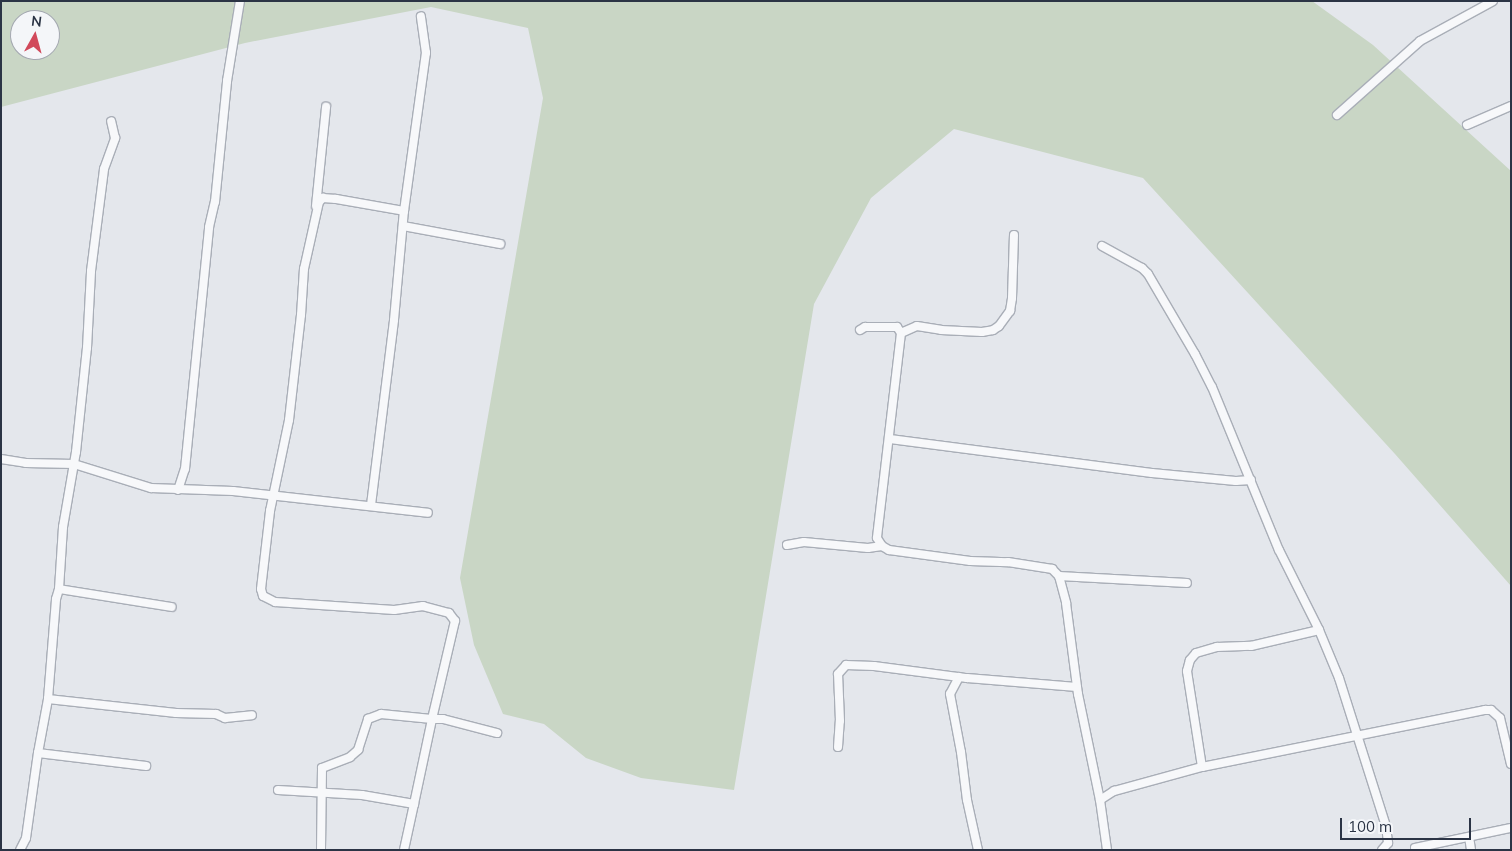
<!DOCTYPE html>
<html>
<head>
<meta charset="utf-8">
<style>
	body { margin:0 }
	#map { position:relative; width:1512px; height:851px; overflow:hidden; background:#e4e7ec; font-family:Mulish,sans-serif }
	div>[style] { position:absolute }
	.green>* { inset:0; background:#c9d6c5 }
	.roads { filter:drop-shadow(1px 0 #a9aeb7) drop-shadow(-1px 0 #a9aeb7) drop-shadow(0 1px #a9aeb7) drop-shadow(0 -1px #a9aeb7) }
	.street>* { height:8px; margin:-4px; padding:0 4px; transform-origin:4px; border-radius:4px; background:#f7f8fa }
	span { translate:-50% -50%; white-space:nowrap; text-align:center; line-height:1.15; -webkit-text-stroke:4px #f4f6f9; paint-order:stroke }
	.frame { position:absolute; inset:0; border:2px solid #2b3445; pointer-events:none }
	.north { position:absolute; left:10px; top:10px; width:50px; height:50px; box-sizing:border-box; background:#f4f6f9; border:1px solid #a4a8b1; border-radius:50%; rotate:7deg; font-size:14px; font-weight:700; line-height:20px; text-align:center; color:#2b3445 }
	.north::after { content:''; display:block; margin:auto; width:18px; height:22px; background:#d1495b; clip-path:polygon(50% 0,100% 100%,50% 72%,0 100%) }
	.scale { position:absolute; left:1340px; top:818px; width:131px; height:22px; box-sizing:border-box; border:2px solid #2b3445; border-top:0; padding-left:6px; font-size:15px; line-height:18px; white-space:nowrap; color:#2b3445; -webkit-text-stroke:4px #f4f6f9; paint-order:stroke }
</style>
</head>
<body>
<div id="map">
	<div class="green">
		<div style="clip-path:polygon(evenodd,1px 1px,1312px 1px,1373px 45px,1511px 171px,1511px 586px,1395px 454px,1143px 178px,954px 129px,871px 198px,814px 304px,734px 790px,641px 778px,586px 758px,544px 724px,503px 714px,474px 645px,460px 578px,543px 98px,528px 28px,431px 7px,245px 43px,1px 107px,1px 1px,20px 20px,50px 20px,50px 50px,20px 50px,20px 20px)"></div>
	</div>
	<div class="roads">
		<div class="street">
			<div style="left:1337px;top:115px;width:111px;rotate:-41.7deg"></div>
			<div style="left:1420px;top:41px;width:83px;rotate:-28.7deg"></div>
			<div style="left:1467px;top:125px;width:48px;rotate:-23.4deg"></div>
			<div style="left:316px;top:206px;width:100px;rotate:-84.2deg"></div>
			<div style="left:403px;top:226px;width:99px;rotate:10.5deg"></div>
			<div style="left:1102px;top:246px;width:46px;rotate:28.8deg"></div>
			<div style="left:1142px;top:268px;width:8px;rotate:45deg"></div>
			<div style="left:1148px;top:274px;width:93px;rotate:59.6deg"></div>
			<div style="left:1195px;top:354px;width:37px;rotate:63deg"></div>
			<div style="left:1212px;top:387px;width:176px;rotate:67.7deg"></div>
			<div style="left:1279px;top:550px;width:89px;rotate:63.4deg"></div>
			<div style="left:1319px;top:630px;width:52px;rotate:67.4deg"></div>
			<div style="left:1339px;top:678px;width:155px;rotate:72.4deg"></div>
			<div style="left:1386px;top:826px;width:17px;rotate:83deg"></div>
			<div style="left:1388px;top:843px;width:9px;rotate:131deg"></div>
			<div style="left:860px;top:330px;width:6px;rotate:-31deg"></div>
			<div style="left:865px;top:327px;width:32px"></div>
			<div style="left:897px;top:327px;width:7px;rotate:56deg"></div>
			<div style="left:901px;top:333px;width:206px;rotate:96.7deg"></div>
			<div style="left:877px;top:538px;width:9px;rotate:58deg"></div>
			<div style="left:882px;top:546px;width:8px;rotate:30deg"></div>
			<div style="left:889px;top:550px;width:82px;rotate:7.7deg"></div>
			<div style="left:970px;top:561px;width:38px;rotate:2deg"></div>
			<div style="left:1008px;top:562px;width:45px;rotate:9deg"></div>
			<div style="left:1052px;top:569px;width:10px;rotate:45deg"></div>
			<div style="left:1059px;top:576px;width:28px;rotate:75deg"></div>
			<div style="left:1066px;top:603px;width:92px;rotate:82.5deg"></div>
			<div style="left:1078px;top:694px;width:108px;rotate:78.3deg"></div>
			<div style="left:1100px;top:800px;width:50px;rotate:82deg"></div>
			<div style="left:901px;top:333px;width:17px;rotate:-24deg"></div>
			<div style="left:917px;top:326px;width:24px;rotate:9deg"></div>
			<div style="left:941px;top:330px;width:41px;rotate:2.8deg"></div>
			<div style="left:982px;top:332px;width:11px;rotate:-10deg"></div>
			<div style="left:993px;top:330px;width:7px;rotate:-34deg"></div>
			<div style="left:999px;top:326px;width:19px;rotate:-54deg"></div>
			<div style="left:1010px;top:311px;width:13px;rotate:-81deg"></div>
			<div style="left:1012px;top:298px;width:63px;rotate:-88.2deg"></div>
			<div style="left:890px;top:439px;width:264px;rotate:7.4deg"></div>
			<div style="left:1152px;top:473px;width:84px;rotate:5.4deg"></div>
			<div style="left:1236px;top:481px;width:15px;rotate:-4deg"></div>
			<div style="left:1px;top:459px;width:25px;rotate:9deg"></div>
			<div style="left:26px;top:463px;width:48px;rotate:1.2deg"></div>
			<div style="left:74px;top:464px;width:81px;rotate:17.3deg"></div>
			<div style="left:151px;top:488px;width:82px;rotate:2.1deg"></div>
			<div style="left:233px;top:491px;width:196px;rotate:6.4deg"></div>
			<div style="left:178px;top:490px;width:22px;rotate:-72deg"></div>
			<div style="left:185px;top:469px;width:243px;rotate:-84.3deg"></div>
			<div style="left:209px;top:227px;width:26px;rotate:-77deg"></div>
			<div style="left:215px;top:202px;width:122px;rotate:-84.3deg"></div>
			<div style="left:227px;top:81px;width:81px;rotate:-80.8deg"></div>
			<div style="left:371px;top:505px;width:186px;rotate:-82.9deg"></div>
			<div style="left:394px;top:320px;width:109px;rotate:-84.8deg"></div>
			<div style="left:404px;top:211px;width:160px;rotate:-82.1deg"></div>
			<div style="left:426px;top:53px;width:37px;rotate:-98deg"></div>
			<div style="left:787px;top:545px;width:17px;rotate:-10deg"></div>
			<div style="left:804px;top:542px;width:64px;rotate:5.4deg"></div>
			<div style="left:868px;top:548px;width:14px;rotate:-8deg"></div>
			<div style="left:1059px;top:576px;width:128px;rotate:3.1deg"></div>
			<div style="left:59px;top:589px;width:62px;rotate:-86.3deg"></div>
			<div style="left:63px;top:527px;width:76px;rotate:-80.2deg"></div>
			<div style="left:76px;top:452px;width:105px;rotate:-84deg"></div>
			<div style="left:87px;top:348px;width:77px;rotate:-87deg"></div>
			<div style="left:91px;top:271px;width:103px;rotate:-82.7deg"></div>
			<div style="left:104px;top:169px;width:33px;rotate:-70deg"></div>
			<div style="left:115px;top:138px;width:17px;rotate:-103deg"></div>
			<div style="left:959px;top:677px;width:19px;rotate:118deg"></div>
			<div style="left:950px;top:694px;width:59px;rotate:79.3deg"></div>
			<div style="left:961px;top:752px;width:48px;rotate:82.9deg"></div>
			<div style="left:967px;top:800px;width:51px;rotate:77.6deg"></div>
			<div style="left:48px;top:699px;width:100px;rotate:-85.4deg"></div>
			<div style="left:56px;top:599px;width:10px;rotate:-73deg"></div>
			<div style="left:59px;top:589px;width:114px;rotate:9.1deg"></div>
			<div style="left:838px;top:747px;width:26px;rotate:-86deg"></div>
			<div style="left:840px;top:721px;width:47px;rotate:-92.4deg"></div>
			<div style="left:838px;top:674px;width:12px;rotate:-48deg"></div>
			<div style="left:846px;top:665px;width:28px;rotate:2deg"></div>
			<div style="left:874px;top:666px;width:94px;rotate:7.4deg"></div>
			<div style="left:967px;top:678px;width:110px;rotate:4.7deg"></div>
			<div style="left:38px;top:753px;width:55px;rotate:-79.5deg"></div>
			<div style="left:48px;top:699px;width:129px;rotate:6.2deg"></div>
			<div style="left:176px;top:713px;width:40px;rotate:1.4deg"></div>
			<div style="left:216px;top:714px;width:10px;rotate:24deg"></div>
			<div style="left:225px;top:718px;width:27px;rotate:-6deg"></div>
			<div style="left:1202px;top:767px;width:97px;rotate:-98.9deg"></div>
			<div style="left:1187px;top:671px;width:11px;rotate:-75deg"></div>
			<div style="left:1190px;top:660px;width:9px;rotate:-49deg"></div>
			<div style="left:1196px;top:653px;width:22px;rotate:-16deg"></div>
			<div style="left:1217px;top:647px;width:34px;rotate:-2deg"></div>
			<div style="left:1251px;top:646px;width:70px;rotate:-13.2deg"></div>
			<div style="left:278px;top:790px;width:84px;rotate:3.4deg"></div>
			<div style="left:362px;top:795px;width:53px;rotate:9.8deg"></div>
			<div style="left:414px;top:804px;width:47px;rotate:102.3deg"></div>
			<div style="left:1100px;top:800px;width:17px;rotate:-33deg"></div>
			<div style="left:1114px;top:791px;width:91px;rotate:-15.3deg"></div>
			<div style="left:1202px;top:767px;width:289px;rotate:-11.4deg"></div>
			<div style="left:1485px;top:710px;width:6px"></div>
			<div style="left:1491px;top:710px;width:12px;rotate:42deg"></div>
			<div style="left:1500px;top:718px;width:47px;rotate:76.6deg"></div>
			<div style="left:414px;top:804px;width:87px;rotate:-78deg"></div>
			<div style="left:432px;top:719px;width:11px"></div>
			<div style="left:443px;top:719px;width:56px;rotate:14.5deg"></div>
			<div style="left:1469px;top:837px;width:13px;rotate:81deg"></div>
			<div style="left:1415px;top:848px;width:98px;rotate:-11.8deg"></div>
			<div style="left:20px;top:850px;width:13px;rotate:-63deg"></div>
			<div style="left:26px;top:838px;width:86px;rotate:-82deg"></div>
			<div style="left:38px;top:753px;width:109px;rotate:6.9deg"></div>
			<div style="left:321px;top:850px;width:82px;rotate:-89.3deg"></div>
			<div style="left:322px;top:768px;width:30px;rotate:-21deg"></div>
			<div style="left:350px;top:757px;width:11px;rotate:-41deg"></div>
			<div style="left:358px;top:750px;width:33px;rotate:-72deg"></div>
			<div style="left:368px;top:719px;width:14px;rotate:-21deg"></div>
			<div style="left:381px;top:714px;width:51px;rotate:5.6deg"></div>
			<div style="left:432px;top:719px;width:101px;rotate:-76.8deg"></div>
			<div style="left:455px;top:621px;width:10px;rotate:-127deg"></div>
			<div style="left:449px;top:613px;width:27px;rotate:-165deg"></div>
			<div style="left:423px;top:606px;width:29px;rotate:172deg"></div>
			<div style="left:394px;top:610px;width:119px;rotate:-176.2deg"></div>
			<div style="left:275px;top:602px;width:13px;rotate:-153deg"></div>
			<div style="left:263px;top:596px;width:7px;rotate:-106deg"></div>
			<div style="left:261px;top:589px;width:79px;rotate:-83.4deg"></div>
			<div style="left:270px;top:511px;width:93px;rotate:-78.2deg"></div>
			<div style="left:289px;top:420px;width:106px;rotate:-83.5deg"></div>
			<div style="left:301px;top:315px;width:46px;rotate:-86.3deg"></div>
			<div style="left:304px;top:269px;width:69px;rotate:-77.4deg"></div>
			<div style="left:319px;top:202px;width:6px;rotate:-45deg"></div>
			<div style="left:323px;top:198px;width:13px;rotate:4deg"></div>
			<div style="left:336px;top:199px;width:69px;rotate:10deg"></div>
		</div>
	</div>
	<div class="frame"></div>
	<div class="north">N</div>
	<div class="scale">100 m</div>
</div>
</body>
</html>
